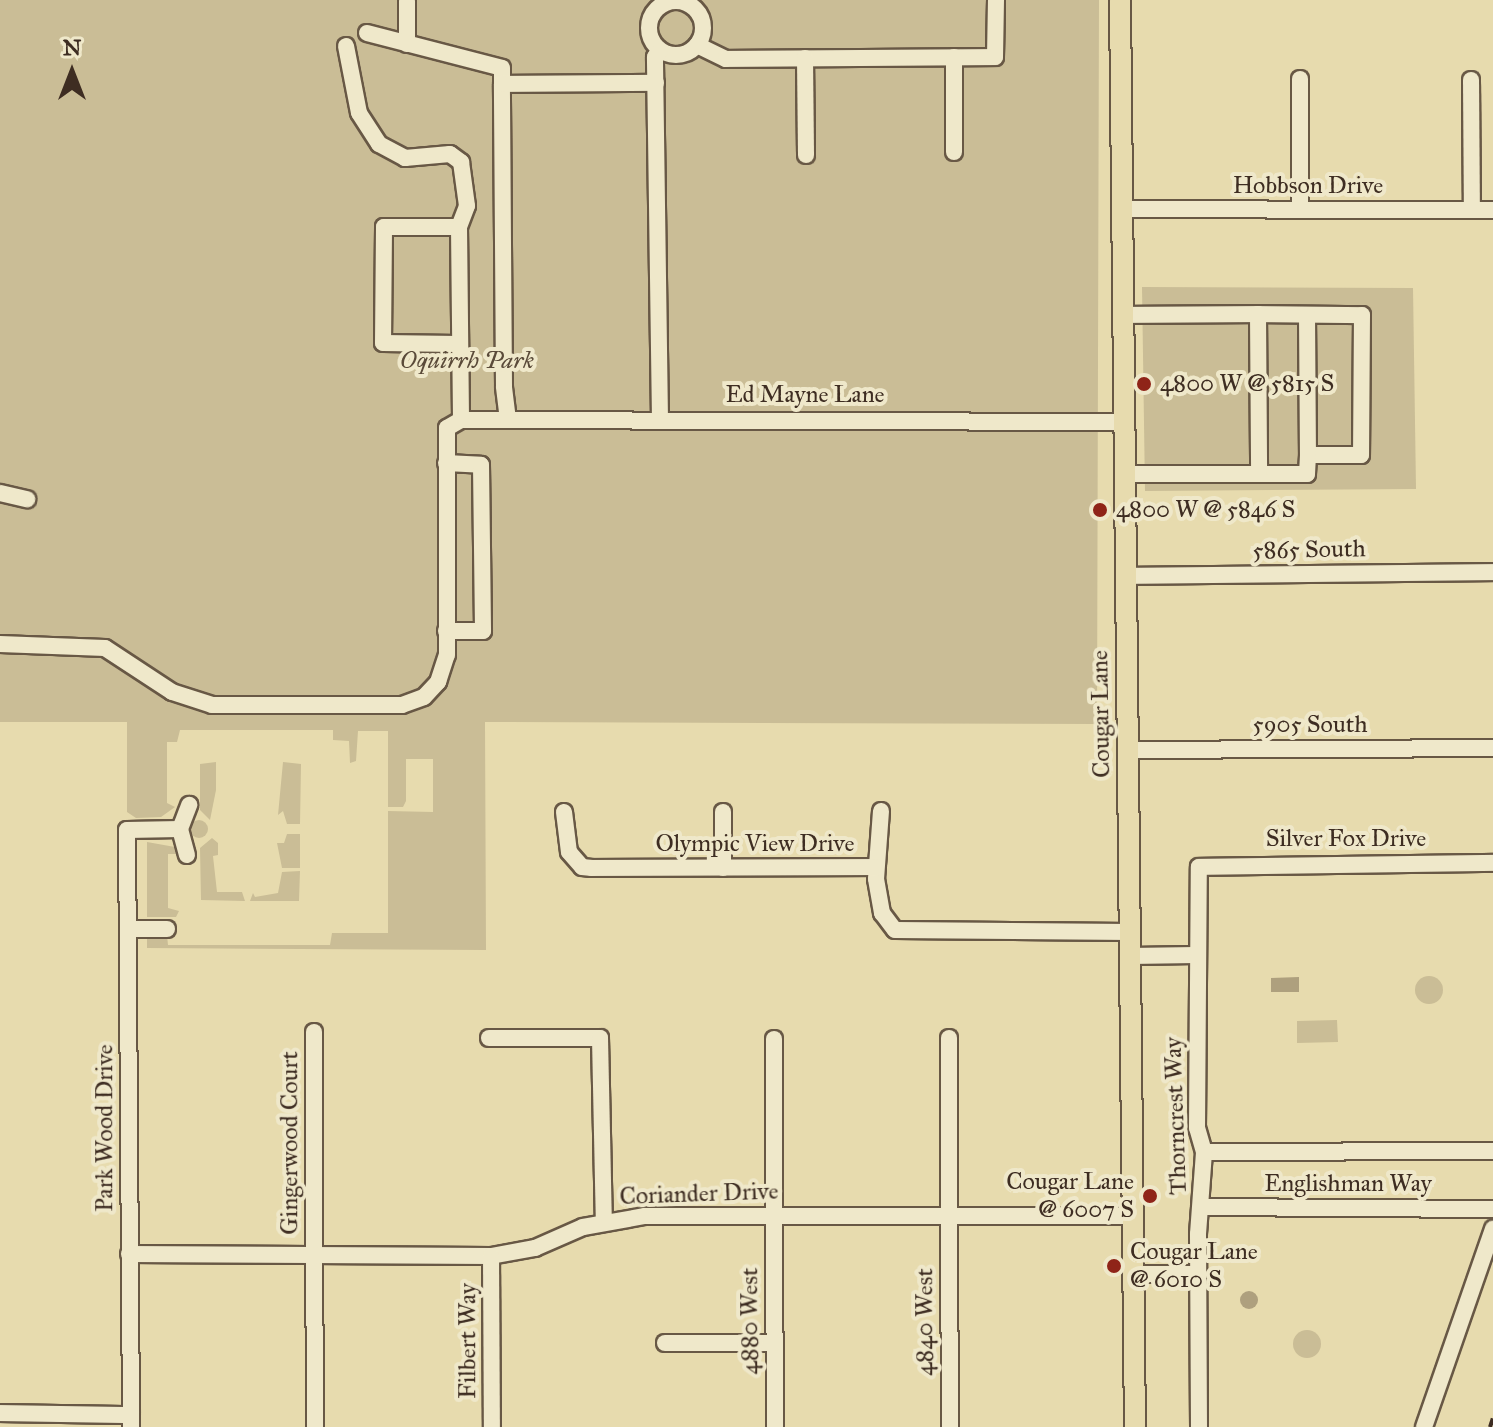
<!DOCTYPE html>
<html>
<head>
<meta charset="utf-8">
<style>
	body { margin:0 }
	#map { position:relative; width:1493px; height:1427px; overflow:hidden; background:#e7dbae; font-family:"IM FELL Great Primer",serif }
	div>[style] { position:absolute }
	.green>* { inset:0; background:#cabd96 }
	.round { border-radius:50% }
	.water>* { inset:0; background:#aea07e }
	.roads { filter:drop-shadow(2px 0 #685845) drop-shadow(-2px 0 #685845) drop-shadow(0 2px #685845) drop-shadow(0 -2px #685845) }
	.minor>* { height:16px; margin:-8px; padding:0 8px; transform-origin:8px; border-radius:8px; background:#efe8ca }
	.minor>.ring { margin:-8px; padding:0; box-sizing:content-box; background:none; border:16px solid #efe8ca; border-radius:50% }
	.major>* { height:20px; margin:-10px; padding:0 10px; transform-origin:10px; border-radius:10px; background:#e7dbae }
	.rail>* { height:4px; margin-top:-2px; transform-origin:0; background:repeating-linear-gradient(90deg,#3e2d22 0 14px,transparent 0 28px) }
	.dots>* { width:22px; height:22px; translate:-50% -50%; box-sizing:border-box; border:4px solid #efe8ca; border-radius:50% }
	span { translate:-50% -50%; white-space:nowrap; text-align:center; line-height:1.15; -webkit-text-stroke:8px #efe8ca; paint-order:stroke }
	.street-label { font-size:24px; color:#3e2d22 }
	.park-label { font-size:24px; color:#5a4a39; font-style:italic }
	.poi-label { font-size:24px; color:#3e2d22 }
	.left { translate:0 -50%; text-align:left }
	.right { translate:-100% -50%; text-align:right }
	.north { position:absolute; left:32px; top:32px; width:80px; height:80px; -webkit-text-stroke:6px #efe8ca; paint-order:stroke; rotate:0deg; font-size:22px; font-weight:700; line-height:32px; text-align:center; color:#3e2d22 }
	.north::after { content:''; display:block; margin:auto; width:28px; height:36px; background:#3e2d22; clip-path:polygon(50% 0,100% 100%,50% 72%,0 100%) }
</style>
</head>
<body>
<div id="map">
	<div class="green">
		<div style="clip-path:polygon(0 0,1099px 0,1097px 724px,485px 722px,486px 950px,147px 948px,147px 934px,167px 935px,168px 945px,330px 945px,332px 933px,388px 933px,388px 811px,433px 812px,433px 759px,406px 759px,406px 801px,403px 807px,388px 807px,388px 731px,358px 731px,356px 761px,350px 763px,349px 741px,333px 740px,333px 730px,180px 730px,177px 742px,167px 742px,167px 803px,175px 807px,161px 817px,136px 818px,127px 812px,127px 722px,0 722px)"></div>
		<div style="clip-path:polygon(1142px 287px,1413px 288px,1416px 489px,1145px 491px)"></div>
		<div style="clip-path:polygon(216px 762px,216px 790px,210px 820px,200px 810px,200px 764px)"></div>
		<div style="clip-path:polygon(283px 762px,301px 764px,300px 824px,287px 824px,283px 811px,278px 815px)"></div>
		<div class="round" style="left:190px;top:820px;width:18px;height:18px"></div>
		<div style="clip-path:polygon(287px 834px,300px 834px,300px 868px,282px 868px,277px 843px,284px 843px)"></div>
		<div style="clip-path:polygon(212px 838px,218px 843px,218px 855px,213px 856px,217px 892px,242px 892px,245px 901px,201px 900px,200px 848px)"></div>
		<div style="clip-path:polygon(147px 842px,175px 847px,176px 854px,168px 854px,168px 908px,179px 911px,176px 917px,147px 917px)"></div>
		<div style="clip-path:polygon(300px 871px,299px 901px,250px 901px,253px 893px,255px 897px,278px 893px,282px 872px)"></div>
		<div class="round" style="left:1415px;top:976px;width:28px;height:28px"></div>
		<div style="clip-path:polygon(1337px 1020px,1338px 1042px,1297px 1043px,1297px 1021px)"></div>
		<div class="round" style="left:1293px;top:1330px;width:28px;height:28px"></div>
	</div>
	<div class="water">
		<div style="clip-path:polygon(1299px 977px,1299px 992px,1271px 992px,1271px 978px)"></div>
		<div class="round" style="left:1240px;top:1291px;width:18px;height:18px"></div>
	</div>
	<div class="roads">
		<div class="minor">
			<div class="ring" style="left:649px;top:1px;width:38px;height:38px"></div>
			<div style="left:407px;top:1px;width:43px;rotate:90deg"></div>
			<div style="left:367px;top:33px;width:139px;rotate:14.5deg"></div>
			<div style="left:502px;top:68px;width:16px;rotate:90deg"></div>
			<div style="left:697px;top:45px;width:32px;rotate:26deg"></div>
			<div style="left:726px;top:59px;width:269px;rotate:-0.4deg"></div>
			<div style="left:995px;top:57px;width:57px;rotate:-89deg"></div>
			<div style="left:346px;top:46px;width:68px;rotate:79deg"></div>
			<div style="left:359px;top:113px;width:37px;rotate:57deg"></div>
			<div style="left:379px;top:144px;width:30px;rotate:28deg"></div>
			<div style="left:405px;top:158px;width:45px;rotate:-5.1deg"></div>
			<div style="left:450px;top:154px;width:14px;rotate:36deg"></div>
			<div style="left:461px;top:162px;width:44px;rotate:82.2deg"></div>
			<div style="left:467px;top:206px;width:22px;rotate:111deg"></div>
			<div style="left:805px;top:58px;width:97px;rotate:89.4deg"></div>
			<div style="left:1300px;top:79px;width:131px;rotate:90deg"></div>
			<div style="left:1471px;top:80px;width:130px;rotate:89.6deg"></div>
			<div style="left:954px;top:152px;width:95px;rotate:-90deg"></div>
			<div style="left:1122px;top:209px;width:371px;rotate:0.2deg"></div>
			<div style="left:1258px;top:314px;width:104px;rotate:0.6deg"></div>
			<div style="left:1362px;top:315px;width:140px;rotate:90.4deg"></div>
			<div style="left:1361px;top:455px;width:53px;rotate:180deg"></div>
			<div style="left:1308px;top:455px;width:19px;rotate:93deg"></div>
			<div style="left:1307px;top:474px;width:48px;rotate:180deg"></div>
			<div style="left:1123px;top:315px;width:135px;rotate:-0.4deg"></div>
			<div style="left:1258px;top:314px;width:160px;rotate:89.6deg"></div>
			<div style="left:1259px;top:474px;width:134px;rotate:180deg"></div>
			<div style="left:1307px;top:315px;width:140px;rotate:89.6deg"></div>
			<div style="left:458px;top:344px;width:75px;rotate:-179.2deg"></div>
			<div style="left:383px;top:343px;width:116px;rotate:-89.5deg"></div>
			<div style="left:384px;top:227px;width:75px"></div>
			<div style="left:459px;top:227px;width:193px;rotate:89.4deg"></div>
			<div style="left:461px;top:420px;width:663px;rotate:0.17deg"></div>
			<div style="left:508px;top:420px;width:34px;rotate:-97deg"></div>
			<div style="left:504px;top:386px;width:302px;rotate:-90.4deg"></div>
			<div style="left:502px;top:84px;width:154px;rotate:-0.4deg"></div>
			<div style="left:660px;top:420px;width:363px;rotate:-90.8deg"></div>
			<div style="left:655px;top:57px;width:8px;rotate:-50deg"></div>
			<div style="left:446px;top:463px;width:35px;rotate:3deg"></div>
			<div style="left:481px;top:465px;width:166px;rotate:89.3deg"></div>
			<div style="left:483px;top:631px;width:37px;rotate:180deg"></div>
			<div style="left:0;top:493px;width:28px;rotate:13deg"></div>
			<div style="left:1125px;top:576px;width:368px;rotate:-0.6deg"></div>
			<div style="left:0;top:644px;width:105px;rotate:2.2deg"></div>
			<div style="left:105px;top:648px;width:80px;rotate:33.3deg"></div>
			<div style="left:172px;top:692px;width:42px;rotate:18deg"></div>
			<div style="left:212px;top:705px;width:190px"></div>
			<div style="left:402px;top:705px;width:23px;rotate:-20deg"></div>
			<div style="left:424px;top:697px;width:21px;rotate:-47deg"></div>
			<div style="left:438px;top:682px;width:28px;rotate:-72deg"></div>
			<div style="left:447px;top:655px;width:227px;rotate:-90deg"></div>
			<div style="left:447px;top:428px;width:16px;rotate:-30deg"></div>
			<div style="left:1127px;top:750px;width:366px;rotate:-0.3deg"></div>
			<div style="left:881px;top:811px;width:68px;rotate:94.2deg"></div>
			<div style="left:876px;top:879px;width:35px;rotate:80deg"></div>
			<div style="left:882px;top:913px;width:21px;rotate:53deg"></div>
			<div style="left:895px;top:930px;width:235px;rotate:0.5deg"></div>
			<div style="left:564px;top:812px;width:40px;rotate:82.9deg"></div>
			<div style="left:569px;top:852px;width:20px;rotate:49deg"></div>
			<div style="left:582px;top:867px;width:10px;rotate:6deg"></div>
			<div style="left:592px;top:868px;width:284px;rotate:-0.2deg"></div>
			<div style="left:723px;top:812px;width:56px;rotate:90deg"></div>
			<div style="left:180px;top:829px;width:27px;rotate:75deg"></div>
			<div style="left:128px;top:929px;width:39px"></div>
			<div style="left:1130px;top:956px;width:66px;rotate:-0.9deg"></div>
			<div style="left:314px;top:1032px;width:395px;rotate:89.9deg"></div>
			<div style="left:489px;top:1038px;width:111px"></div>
			<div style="left:600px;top:1038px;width:184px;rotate:88.8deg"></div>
			<div style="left:949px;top:1038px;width:389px;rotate:89.9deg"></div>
			<div style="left:774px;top:1039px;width:388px;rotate:89.9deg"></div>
			<div style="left:1204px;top:1152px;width:289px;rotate:-0.2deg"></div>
			<div style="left:1204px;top:1207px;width:289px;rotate:0.4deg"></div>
			<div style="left:129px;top:1254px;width:362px;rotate:0.3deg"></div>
			<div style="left:491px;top:1256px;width:45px;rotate:-10.3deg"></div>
			<div style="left:535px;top:1248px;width:52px;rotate:-23.6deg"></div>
			<div style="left:583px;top:1227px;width:63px;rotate:-10.1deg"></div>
			<div style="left:645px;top:1216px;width:488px"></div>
			<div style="left:491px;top:1256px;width:171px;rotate:89.7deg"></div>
			<div style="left:1134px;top:1274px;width:64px"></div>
			<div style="left:665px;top:1343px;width:109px"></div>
			<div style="left:0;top:1413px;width:131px;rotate:0.9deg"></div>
			<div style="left:131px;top:1427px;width:597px;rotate:-90.38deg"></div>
			<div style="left:127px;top:830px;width:53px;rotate:-1.1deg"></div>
			<div style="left:180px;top:829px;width:26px;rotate:-69deg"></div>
			<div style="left:1199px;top:1427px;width:193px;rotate:-90.3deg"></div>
			<div style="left:1198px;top:1234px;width:82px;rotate:-85.8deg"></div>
			<div style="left:1204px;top:1152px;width:25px;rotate:-106deg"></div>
			<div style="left:1197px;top:1128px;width:261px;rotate:-89.6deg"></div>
			<div style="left:1199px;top:867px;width:294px;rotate:-0.8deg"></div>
			<div style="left:1424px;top:1427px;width:210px;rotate:-70.8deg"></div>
		</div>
		<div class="major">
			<div style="left:1120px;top:0;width:1427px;rotate:89.4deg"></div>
		</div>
	</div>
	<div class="rail">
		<div style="left:1490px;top:1427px;width:9px;rotate:-72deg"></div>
	</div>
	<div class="dots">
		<div style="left:1144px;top:384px;background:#8f2418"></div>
		<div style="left:1100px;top:510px;background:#8f2418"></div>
		<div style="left:1150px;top:1196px;background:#8f2418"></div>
		<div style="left:1114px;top:1266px;background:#8f2418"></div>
	</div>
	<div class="street-label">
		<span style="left:1308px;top:186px">Hobbson Drive</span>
		<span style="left:805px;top:395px">Ed Mayne Lane</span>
		<span style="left:1309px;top:550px;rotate:-1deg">5865 South</span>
		<span style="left:1101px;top:714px;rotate:-91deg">Cougar Lane</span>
		<span style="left:1310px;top:725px">5905 South</span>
		<span style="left:1346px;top:839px">Silver Fox Drive</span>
		<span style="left:755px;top:844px">Olympic View Drive</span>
		<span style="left:1176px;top:1116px;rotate:-92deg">Thorncrest Way</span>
		<span style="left:105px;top:1128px;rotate:-90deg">Park Wood Drive</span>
		<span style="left:290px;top:1143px;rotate:-90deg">Gingerwood Court</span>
		<span style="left:1348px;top:1184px">Englishman Way</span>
		<span style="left:699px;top:1194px;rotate:-2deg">Coriander Drive</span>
		<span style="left:750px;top:1321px;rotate:-90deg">4880 West</span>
		<span style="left:925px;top:1322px;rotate:-90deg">4840 West</span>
		<span style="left:468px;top:1341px;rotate:-90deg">Filbert Way</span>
	</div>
	<div class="park-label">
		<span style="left:467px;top:361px">Oquirrh Park</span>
	</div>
	<div class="poi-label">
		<span class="left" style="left:1160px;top:384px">4800 W @ 5815 S</span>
		<span class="left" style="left:1116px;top:510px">4800 W @ 5846 S</span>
		<span class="right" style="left:1134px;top:1196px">Cougar Lane<br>@ 6007 S</span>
		<span class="left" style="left:1130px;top:1266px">Cougar Lane<br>@ 6010 S</span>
	</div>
	<div class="north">N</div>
</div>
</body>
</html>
